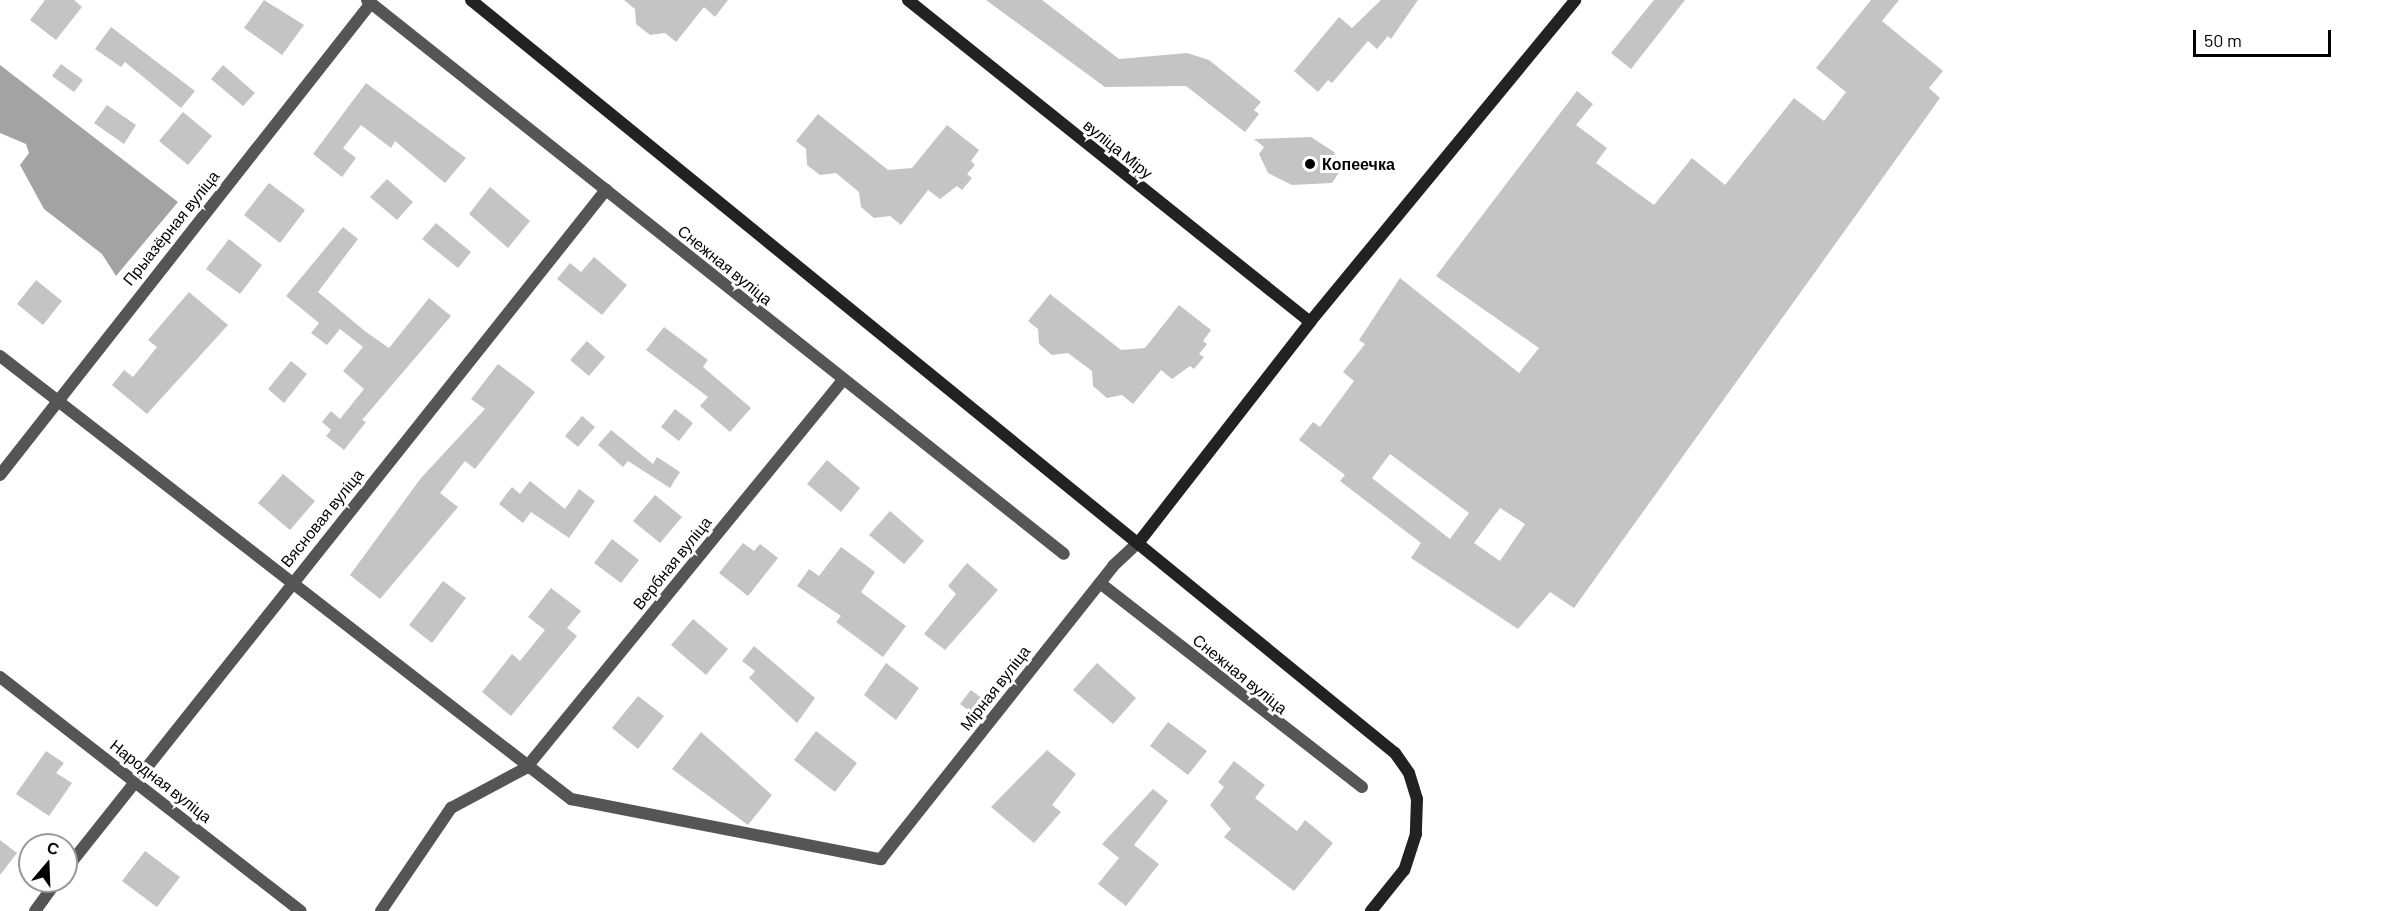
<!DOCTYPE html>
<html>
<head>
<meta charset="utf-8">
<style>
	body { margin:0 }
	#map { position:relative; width:2406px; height:911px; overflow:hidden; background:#fff; font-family:Barlow,sans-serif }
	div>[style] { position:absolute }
	.water>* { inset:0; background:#a3a3a3 }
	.building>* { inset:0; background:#c4c4c4 }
	.street>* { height:12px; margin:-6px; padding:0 6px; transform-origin:6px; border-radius:6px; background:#555 }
	.secondary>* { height:12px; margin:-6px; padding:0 6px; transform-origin:6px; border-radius:6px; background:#222 }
	.dots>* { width:16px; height:16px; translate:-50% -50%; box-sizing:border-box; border:3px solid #fff; border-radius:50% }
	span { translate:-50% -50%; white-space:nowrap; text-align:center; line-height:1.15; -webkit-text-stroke:6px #fff; paint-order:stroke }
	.street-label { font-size:16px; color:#000 }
	.poi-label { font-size:16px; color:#000; font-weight:700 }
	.left { translate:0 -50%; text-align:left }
	.north { position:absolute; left:18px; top:833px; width:60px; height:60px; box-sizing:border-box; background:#fff; border:2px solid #999; border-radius:50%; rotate:19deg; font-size:16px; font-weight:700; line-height:24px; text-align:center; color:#000 }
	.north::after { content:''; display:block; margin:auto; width:21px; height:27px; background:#000; clip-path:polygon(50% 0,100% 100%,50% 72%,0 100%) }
	.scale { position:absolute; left:2193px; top:30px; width:138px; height:27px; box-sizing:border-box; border:3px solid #000; border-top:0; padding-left:8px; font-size:18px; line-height:21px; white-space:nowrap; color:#000; -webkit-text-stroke:4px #fff; paint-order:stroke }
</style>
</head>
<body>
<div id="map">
	<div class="water">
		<div style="clip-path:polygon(0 65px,178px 202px,116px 276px,102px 254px,44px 209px,20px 165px,29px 153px,26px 144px,0 133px)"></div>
	</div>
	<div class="building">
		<div style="clip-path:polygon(45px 0,74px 0,82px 7px,56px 40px,30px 20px)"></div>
		<div style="clip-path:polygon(264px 0,304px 25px,282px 55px,244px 28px)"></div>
		<div style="clip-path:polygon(624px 0,728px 0,715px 17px,704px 7px,676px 42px,665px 33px,650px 35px,636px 24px,635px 9px)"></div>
		<div style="clip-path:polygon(986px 0,1042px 0,1119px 59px,1187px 53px,1209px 60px,1261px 102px,1254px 110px,1259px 114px,1245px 132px,1186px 86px,1105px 87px)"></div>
		<div style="clip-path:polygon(1381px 0,1418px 0,1391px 39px,1388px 36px,1377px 49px,1368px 41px,1332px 83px,1328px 80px,1318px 92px,1294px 71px,1339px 17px,1352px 28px)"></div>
		<div style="clip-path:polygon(1654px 0,1685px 0,1631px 69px,1611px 53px)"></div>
		<div style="clip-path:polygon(evenodd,1871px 0,1899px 0,1882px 21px,1943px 71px,1929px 88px,1940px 98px,1574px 608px,1550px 592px,1518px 629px,1411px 558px,1421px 543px,1340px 481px,1345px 475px,1299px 440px,1313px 422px,1320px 427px,1354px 381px,1343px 372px,1365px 344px,1359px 340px,1400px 278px,1519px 373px,1539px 348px,1436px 276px,1577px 91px,1593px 104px,1576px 125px,1607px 148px,1596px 163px,1654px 205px,1692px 158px,1725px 185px,1794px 98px,1824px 121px,1846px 92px,1816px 68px,1871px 0,1390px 454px,1469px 513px,1450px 539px,1372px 478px,1390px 454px,1871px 0,1500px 508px,1525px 524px,1500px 561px,1474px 543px,1500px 508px)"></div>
		<div style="clip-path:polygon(111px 27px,195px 91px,181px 108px,125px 62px,121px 67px,95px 49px)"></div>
		<div style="clip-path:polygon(61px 64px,83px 80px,74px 92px,52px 76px)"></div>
		<div style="clip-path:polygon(223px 65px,255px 93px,243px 106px,211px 79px)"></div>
		<div style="clip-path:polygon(366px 83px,466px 158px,445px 183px,395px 141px,391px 148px,361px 125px,343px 148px,356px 158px,342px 177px,313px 154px)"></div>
		<div style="clip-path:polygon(107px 105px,136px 125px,124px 144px,94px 123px)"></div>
		<div style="clip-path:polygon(183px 112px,212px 136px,188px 165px,159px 141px)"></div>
		<div style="clip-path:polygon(818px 114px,888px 170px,912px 168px,947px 125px,979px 150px,971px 161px,975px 165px,967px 174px,972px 178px,962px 190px,957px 186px,940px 199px,928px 190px,901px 225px,890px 216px,874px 218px,861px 207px,859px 192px,836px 173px,820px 175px,807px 165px,806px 149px,796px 141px)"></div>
		<div style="clip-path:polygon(1311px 137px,1334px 152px,1340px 171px,1332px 183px,1292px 185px,1268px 173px,1259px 154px,1264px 147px,1254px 139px)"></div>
		<div style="clip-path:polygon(387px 179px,413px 202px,397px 220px,370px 197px)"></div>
		<div style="clip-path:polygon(269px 183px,305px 210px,280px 243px,244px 215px)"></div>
		<div style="clip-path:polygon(490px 187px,530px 221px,508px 248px,469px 214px)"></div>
		<div style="clip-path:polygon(436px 223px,471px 252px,458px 268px,422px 239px)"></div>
		<div style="clip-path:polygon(343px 227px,358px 239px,318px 292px,366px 332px,389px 348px,429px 298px,451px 316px,362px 420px,366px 422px,344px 450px,326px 436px,331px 430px,322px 422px,331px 411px,340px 419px,364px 389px,343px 371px,363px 347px,340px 329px,327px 345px,311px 333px,319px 323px,286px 296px)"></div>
		<div style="clip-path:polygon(229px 239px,262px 265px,240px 294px,206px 269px)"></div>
		<div style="clip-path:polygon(594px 257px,627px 285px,602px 315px,557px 279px,570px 263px,581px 272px)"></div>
		<div style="clip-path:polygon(36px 280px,62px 301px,43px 325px,17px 304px)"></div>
		<div style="clip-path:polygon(189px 292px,228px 325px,147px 414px,112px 385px,124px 370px,133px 377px,157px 347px,148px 340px)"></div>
		<div style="clip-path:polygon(1050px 294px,1121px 350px,1145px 348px,1179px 305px,1211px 330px,1203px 341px,1207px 344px,1199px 354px,1204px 357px,1194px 369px,1190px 366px,1172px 379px,1161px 370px,1133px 404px,1122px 395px,1107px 398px,1093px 386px,1092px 371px,1068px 353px,1052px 355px,1039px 344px,1038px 329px,1028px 321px)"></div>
		<div style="clip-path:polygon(664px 327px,708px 360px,703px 367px,751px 408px,730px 432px,700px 406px,708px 397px,646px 350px)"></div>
		<div style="clip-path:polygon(587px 341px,605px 357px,589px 376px,570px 360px)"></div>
		<div style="clip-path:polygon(291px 361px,307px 374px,284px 403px,268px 389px)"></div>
		<div style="clip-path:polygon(498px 364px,535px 392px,475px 469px,465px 461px,440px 493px,458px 507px,380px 599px,350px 575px,421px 478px,485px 409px,471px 399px)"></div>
		<div style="clip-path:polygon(675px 409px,693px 423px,679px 441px,661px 427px)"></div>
		<div style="clip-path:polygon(582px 416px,595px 427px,578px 447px,565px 436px)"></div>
		<div style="clip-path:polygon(611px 430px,653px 464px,657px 457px,680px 472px,670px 488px,628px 461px,623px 467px,598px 445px)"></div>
		<div style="clip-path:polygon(827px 460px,860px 488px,841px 512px,807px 484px)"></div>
		<div style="clip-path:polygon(283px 474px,315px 501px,290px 530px,258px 503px)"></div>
		<div style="clip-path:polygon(530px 481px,565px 509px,579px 489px,595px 501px,569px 538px,531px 512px,523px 523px,499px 504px,512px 487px,520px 494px)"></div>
		<div style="clip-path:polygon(655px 495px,682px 517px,660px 543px,633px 521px)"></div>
		<div style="clip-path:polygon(890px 511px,924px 541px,904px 564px,869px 535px)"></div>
		<div style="clip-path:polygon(612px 539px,639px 560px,621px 583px,594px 563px)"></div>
		<div style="clip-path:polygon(743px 543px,754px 551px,760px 544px,778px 558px,748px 596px,719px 573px)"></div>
		<div style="clip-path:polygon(841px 547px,875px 572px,861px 592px,906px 626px,883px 657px,836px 622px,841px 616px,797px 586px,809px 569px,819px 576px)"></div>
		<div style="clip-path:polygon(967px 563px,998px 590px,945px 650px,924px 634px,956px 594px,948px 586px)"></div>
		<div style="clip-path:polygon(443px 581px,466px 598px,432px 643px,409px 625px)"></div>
		<div style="clip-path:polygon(551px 588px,581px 611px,567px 628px,577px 636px,511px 716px,482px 692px,512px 654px,520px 661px,545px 630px,528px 617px)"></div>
		<div style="clip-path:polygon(693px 619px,728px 649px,706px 675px,671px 645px)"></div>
		<div style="clip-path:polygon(754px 646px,815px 698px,797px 723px,749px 678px,755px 671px,742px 661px)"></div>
		<div style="clip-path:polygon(886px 663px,919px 688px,896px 720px,864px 695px)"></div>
		<div style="clip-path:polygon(1097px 663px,1136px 698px,1113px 724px,1073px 690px)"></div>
		<div style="clip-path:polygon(971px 690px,983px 699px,972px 713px,960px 704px)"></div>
		<div style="clip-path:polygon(638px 696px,664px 716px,638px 749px,612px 728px)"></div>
		<div style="clip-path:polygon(1168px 722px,1207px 751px,1188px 775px,1150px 746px)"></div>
		<div style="clip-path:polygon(816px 731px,857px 763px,835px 792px,794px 760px)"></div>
		<div style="clip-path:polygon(701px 732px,772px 795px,748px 825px,672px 769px)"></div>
		<div style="clip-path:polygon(1047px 750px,1076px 774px,1052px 805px,1061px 812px,1034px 843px,991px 807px)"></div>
		<div style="clip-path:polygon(46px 751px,64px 763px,56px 773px,72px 783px,49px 816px,16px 794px)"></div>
		<div style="clip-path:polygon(1234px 761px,1265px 785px,1255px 798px,1297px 831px,1305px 820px,1333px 843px,1294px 891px,1224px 837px,1231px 829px,1210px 805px,1224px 787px,1218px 782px)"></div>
		<div style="clip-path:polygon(1153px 789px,1168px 801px,1134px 845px,1159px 864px,1126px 906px,1098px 884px,1119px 858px,1102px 844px)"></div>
		<div style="clip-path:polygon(0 840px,17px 853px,0 875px)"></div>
		<div style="clip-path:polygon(145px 851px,180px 877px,157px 907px,122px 881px)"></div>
	</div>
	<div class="street">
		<div style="left:367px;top:0;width:890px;rotate:38.48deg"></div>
		<div style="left:0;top:356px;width:723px;rotate:37.81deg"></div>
		<div style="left:571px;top:799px;width:316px;rotate:11deg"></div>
		<div style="left:881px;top:859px;width:374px;rotate:-51.6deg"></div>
		<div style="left:1113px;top:566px;width:35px;rotate:-43deg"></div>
		<div style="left:0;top:475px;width:600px;rotate:-51.83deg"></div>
		<div style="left:1100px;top:583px;width:332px;rotate:37.9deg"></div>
		<div style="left:0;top:677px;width:381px;rotate:37.9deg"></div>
		<div style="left:66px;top:869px;width:868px;rotate:-51.51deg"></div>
		<div style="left:35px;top:911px;width:37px;rotate:-54deg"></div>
		<div style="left:381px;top:911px;width:125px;rotate:-55.8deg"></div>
		<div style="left:451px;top:808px;width:85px;rotate:-28.1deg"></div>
		<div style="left:526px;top:768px;width:501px;rotate:-50.75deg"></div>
	</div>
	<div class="secondary">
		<div style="left:471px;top:0;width:1192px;rotate:39.18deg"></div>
		<div style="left:1395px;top:753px;width:24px;rotate:55deg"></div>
		<div style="left:1409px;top:773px;width:27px;rotate:73deg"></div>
		<div style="left:1417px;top:799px;width:35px;rotate:92deg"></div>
		<div style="left:1416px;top:834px;width:38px;rotate:108deg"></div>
		<div style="left:1404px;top:870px;width:53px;rotate:128.8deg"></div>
		<div style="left:908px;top:0;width:515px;rotate:38.69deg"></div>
		<div style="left:1139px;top:542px;width:279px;rotate:-52.1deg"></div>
		<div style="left:1310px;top:322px;width:417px;rotate:-50.5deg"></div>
	</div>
	<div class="dots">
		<div style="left:1310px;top:164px;background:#000"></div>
	</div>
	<div class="street-label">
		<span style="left:1118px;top:149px;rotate:39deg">вуліца Міру</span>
		<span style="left:171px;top:228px;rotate:-51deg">Прыазёрная вуліца</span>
		<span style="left:725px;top:265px;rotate:39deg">Снежная вуліца</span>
		<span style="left:322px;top:518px;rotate:-51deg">Вясновая вуліца</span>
		<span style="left:672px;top:563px;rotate:-51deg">Вербная вуліца</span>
		<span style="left:1240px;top:674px;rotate:39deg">Снежная вуліца</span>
		<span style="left:995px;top:688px;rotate:-52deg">Мірная вуліца</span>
		<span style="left:161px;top:781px;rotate:38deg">Народная вуліца</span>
	</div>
	<div class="poi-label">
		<span class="left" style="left:1322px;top:164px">Копеечка</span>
	</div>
	<div class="north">С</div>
	<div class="scale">50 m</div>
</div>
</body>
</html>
